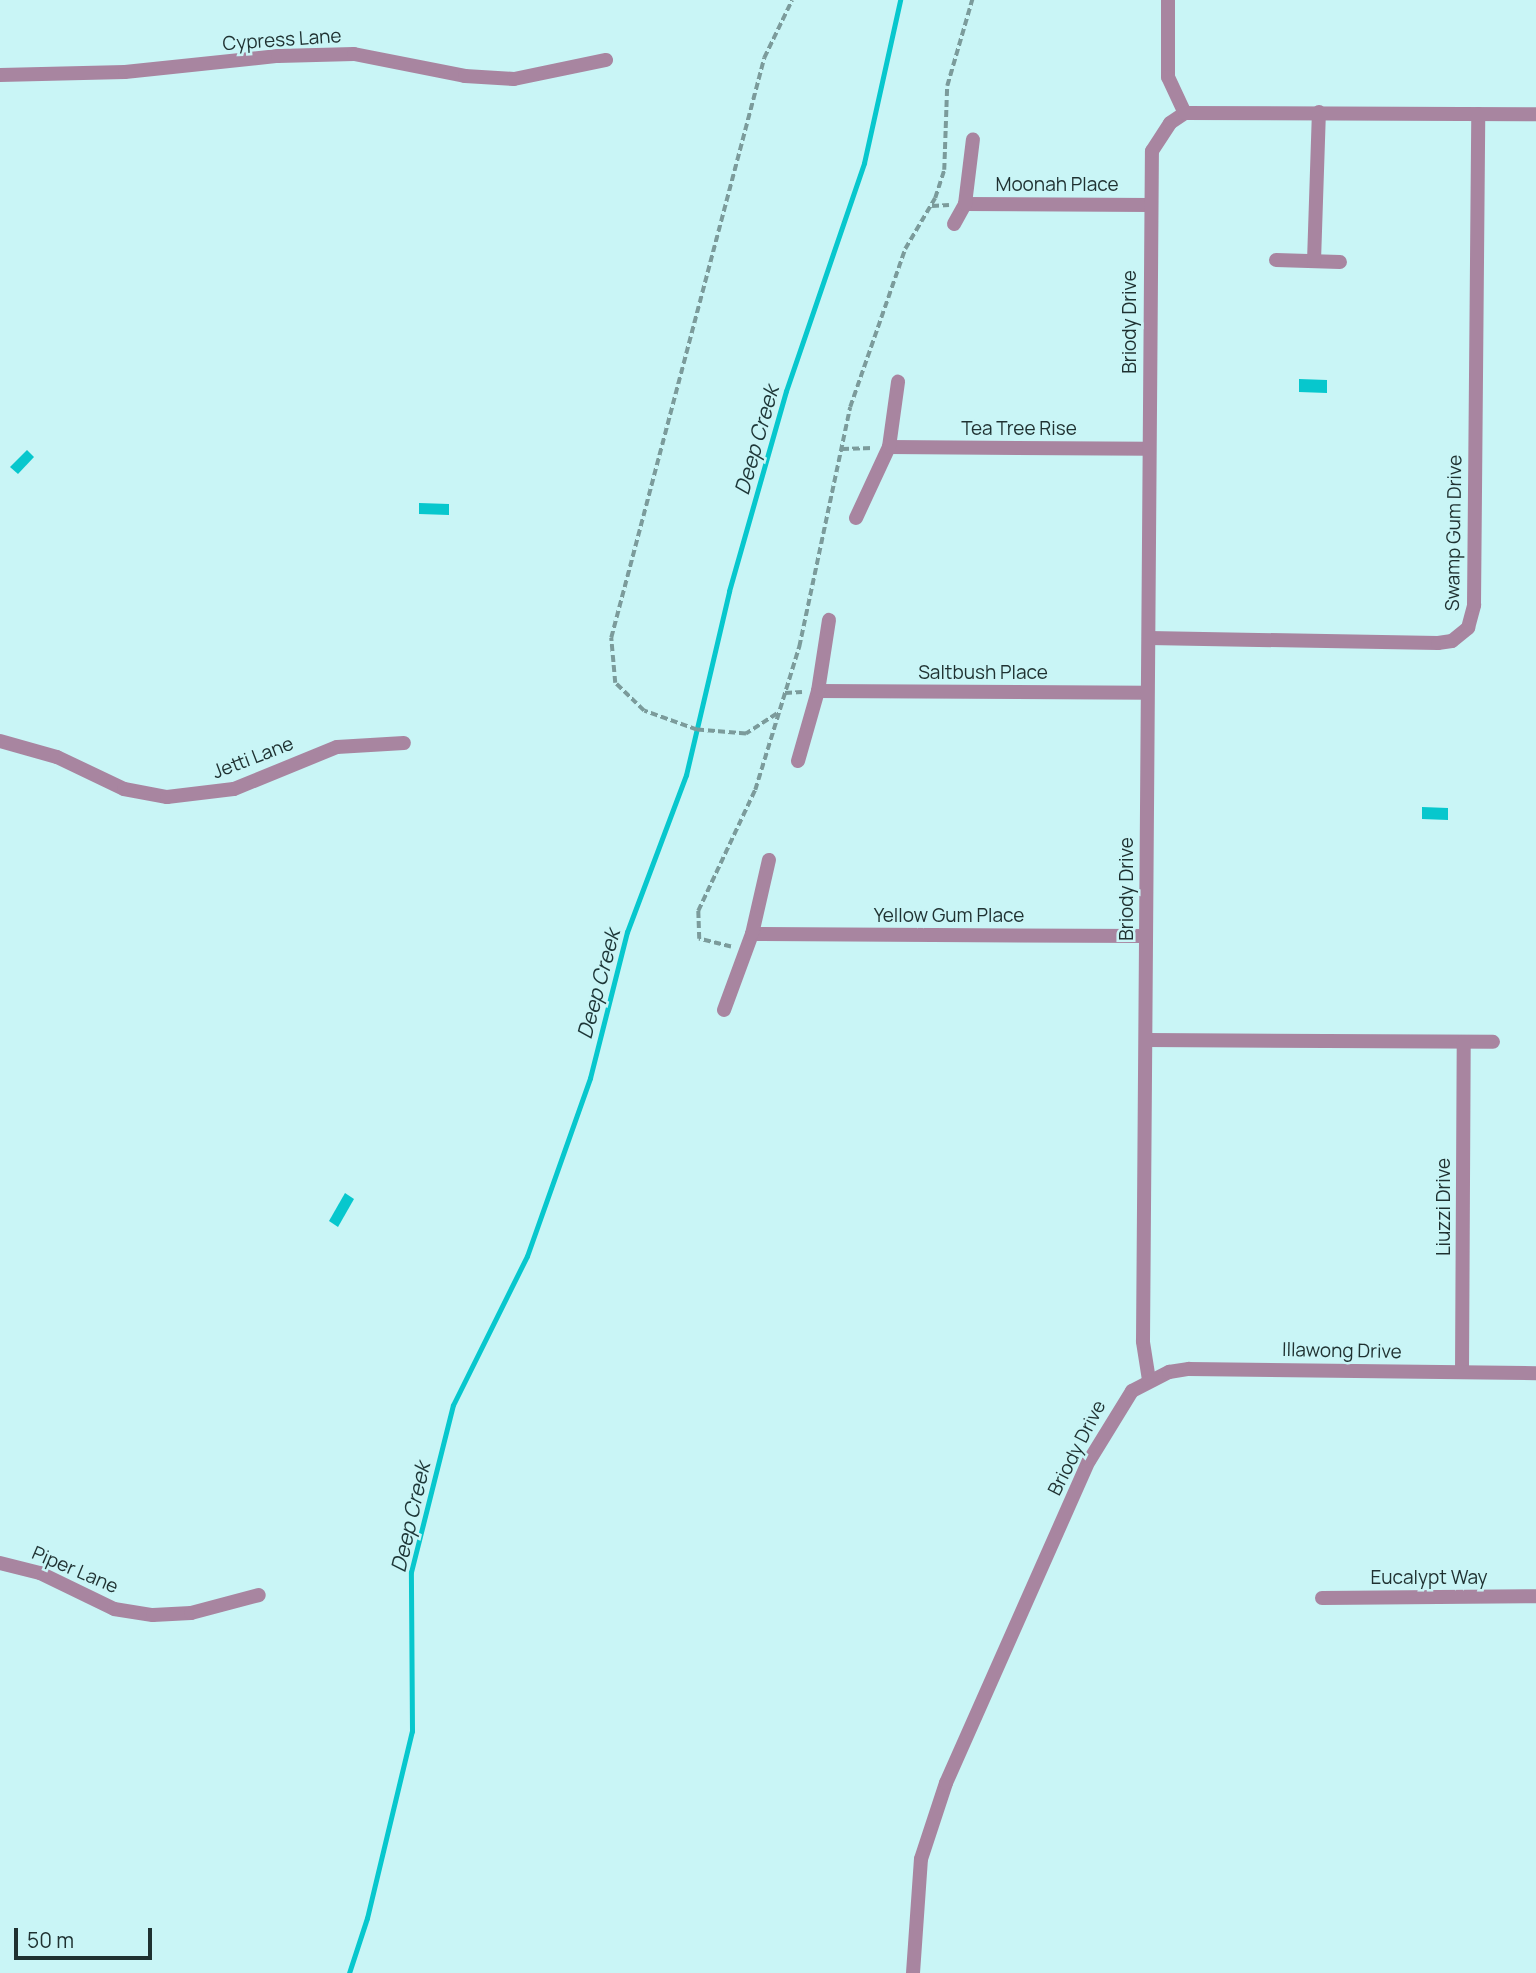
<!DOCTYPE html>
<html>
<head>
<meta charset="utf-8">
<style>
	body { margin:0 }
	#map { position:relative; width:1536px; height:1973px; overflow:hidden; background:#c9f5f6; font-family:Manrope,sans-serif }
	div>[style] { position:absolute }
	.water>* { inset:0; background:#07c7cd }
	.stream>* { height:5px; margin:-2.5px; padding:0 2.5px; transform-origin:2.5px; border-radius:2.5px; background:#07c7cd }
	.path>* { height:3.5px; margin-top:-1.75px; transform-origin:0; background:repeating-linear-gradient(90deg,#7b9b9b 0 7px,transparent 0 10.5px) }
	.street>* { height:14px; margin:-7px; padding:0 7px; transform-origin:7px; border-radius:7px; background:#a885a0 }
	span { translate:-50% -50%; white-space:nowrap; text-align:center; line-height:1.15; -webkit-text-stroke:5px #c9f5f6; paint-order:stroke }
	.street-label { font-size:19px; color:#1f3131 }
	.water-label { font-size:21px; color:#1d3637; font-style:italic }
	.scale { position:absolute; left:14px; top:1928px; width:138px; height:32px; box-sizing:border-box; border:4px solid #1f3131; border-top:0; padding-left:9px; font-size:21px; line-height:24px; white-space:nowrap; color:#1f3131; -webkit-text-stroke:5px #c9f5f6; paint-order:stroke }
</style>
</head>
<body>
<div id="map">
	<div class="water">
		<div style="clip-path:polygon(1299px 379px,1327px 380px,1327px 393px,1299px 392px)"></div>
		<div style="clip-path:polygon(27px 450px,34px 457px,18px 474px,10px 467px)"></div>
		<div style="clip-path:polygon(419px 503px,449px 504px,449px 515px,419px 514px)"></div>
		<div style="clip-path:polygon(1422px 807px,1448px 808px,1448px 820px,1422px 819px)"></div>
		<div style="clip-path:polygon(345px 1193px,354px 1199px,338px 1227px,329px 1221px)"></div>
	</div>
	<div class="stream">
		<div style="left:349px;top:1973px;width:58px;rotate:-71.9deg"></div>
		<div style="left:367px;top:1918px;width:192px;rotate:-76.5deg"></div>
		<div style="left:412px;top:1731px;width:159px;rotate:-90.4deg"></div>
		<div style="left:411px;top:1572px;width:172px;rotate:-75.9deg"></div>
		<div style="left:453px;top:1405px;width:166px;rotate:-63.6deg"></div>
		<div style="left:527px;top:1256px;width:189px;rotate:-70.5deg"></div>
		<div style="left:590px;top:1078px;width:151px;rotate:-75.8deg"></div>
		<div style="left:627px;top:932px;width:168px;rotate:-69.4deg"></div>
		<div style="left:686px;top:775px;width:189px;rotate:-76.8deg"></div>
		<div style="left:729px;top:591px;width:208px;rotate:-74.1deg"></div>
		<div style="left:786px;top:391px;width:241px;rotate:-71.1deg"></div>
		<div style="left:864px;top:163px;width:167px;rotate:-77.5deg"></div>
	</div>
	<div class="path">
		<div style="left:932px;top:206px;width:17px;rotate:-3deg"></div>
		<div style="left:842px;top:449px;width:31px;rotate:-2deg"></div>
		<div style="left:785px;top:693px;width:17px;rotate:-3deg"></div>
		<div style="left:777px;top:714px;width:37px;rotate:147deg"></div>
		<div style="left:746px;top:734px;width:49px;rotate:-175.3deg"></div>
		<div style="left:697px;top:730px;width:56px;rotate:-160.3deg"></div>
		<div style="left:644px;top:711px;width:40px;rotate:-136deg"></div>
		<div style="left:615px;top:683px;width:45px;rotate:-95.1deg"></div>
		<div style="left:611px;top:638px;width:600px;rotate:-75.22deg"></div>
		<div style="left:764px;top:58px;width:64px;rotate:-64.2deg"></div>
		<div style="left:731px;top:947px;width:33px;rotate:-166deg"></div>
		<div style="left:699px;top:939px;width:28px;rotate:-92deg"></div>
		<div style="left:698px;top:911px;width:134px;rotate:-64.8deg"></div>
		<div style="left:755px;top:790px;width:150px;rotate:-72.9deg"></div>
		<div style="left:799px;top:647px;width:245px;rotate:-78deg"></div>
		<div style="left:850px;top:407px;width:167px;rotate:-70.8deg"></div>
		<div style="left:905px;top:249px;width:59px;rotate:-59.5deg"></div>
		<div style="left:935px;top:198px;width:29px;rotate:-72deg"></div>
		<div style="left:944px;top:170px;width:84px;rotate:-88deg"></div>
		<div style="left:947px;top:86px;width:90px;rotate:-73.8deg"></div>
	</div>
	<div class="street">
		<div style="left:1168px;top:0;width:77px;rotate:90deg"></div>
		<div style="left:1168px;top:77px;width:40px;rotate:65deg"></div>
		<div style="left:0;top:75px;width:125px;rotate:-1.4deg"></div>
		<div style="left:125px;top:72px;width:154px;rotate:-6deg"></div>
		<div style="left:278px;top:56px;width:76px;rotate:-1.5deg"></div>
		<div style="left:354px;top:54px;width:113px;rotate:11.2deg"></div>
		<div style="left:465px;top:76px;width:49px;rotate:3.5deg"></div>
		<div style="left:514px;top:79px;width:94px;rotate:-11.7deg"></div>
		<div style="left:965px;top:204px;width:185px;rotate:0.3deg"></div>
		<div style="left:954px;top:224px;width:23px;rotate:-61deg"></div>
		<div style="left:965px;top:204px;width:65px;rotate:-83deg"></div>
		<div style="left:1276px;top:260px;width:64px;rotate:1.8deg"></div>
		<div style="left:1314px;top:261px;width:149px;rotate:-88.1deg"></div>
		<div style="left:889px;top:447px;width:260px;rotate:0.4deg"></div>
		<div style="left:856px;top:518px;width:78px;rotate:-65.1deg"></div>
		<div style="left:889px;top:447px;width:66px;rotate:-82.1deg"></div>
		<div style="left:1149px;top:638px;width:289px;rotate:1deg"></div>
		<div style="left:1438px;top:643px;width:14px;rotate:-8deg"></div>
		<div style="left:1452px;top:641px;width:21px;rotate:-39deg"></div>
		<div style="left:1468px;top:628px;width:24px;rotate:-75deg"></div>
		<div style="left:1474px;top:605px;width:491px;rotate:-89.5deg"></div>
		<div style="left:818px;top:691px;width:329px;rotate:0.3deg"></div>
		<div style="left:0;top:741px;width:59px;rotate:15.7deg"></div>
		<div style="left:57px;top:757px;width:74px;rotate:25.5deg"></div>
		<div style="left:124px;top:789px;width:44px;rotate:10.5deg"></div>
		<div style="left:167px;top:797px;width:67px;rotate:-6.8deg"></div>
		<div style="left:234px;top:789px;width:111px;rotate:-22.2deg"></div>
		<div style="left:337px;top:747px;width:67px;rotate:-3.4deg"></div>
		<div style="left:798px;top:761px;width:73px;rotate:-74.1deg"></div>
		<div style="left:818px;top:691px;width:72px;rotate:-81.2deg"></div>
		<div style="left:752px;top:934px;width:394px;rotate:0.3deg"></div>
		<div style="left:724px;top:1010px;width:81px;rotate:-69.8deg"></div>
		<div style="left:752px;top:934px;width:76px;rotate:-77.1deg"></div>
		<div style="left:1147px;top:1040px;width:346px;rotate:0.3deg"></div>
		<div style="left:1462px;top:1372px;width:330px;rotate:-89.7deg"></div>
		<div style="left:1149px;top:1380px;width:39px;rotate:-99deg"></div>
		<div style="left:1143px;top:1341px;width:1190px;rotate:-89.57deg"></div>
		<div style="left:1152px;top:151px;width:33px;rotate:-57deg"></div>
		<div style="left:1170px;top:123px;width:18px;rotate:-34deg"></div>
		<div style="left:1185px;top:113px;width:351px;rotate:0.2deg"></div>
		<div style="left:0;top:1563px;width:41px;rotate:14deg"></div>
		<div style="left:40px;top:1573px;width:82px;rotate:25.9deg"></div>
		<div style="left:114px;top:1609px;width:39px;rotate:9deg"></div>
		<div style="left:153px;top:1615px;width:38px;rotate:-3deg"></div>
		<div style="left:191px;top:1613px;width:70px;rotate:-14.8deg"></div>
		<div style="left:1322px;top:1598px;width:214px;rotate:-0.5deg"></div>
		<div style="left:913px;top:1973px;width:114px;rotate:-86deg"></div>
		<div style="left:921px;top:1859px;width:80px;rotate:-71.8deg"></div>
		<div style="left:946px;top:1783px;width:352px;rotate:-66.1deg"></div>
		<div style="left:1089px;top:1461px;width:82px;rotate:-58.4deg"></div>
		<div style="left:1132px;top:1391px;width:42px;rotate:-27.2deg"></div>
		<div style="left:1169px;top:1372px;width:20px;rotate:-9deg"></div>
		<div style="left:1189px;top:1369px;width:347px;rotate:0.7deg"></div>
	</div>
	<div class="street-label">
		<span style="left:282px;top:40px;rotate:-4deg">Cypress Lane</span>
		<span style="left:1057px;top:185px">Moonah Place</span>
		<span style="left:1130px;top:322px;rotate:-90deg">Briody Drive</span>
		<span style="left:1019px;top:429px">Tea Tree Rise</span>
		<span style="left:1454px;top:533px;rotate:-89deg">Swamp Gum Drive</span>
		<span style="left:983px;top:673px">Saltbush Place</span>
		<span style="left:253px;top:758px;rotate:-21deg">Jetti Lane</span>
		<span style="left:1127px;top:889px;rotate:-90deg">Briody Drive</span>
		<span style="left:949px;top:916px">Yellow Gum Place</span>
		<span style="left:1444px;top:1207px;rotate:-90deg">Liuzzi Drive</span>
		<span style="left:1342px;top:1351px;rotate:1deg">Illawong Drive</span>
		<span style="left:1077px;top:1448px;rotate:-63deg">Briody Drive</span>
		<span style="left:75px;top:1570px;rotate:23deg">Piper Lane</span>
		<span style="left:1429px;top:1578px">Eucalypt Way</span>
	</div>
	<div class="water-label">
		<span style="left:756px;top:440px;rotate:-74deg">Deep Creek</span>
		<span style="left:598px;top:984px;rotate:-75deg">Deep Creek</span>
		<span style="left:410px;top:1517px;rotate:-77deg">Deep Creek</span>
	</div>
	<div class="scale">50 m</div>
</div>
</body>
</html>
